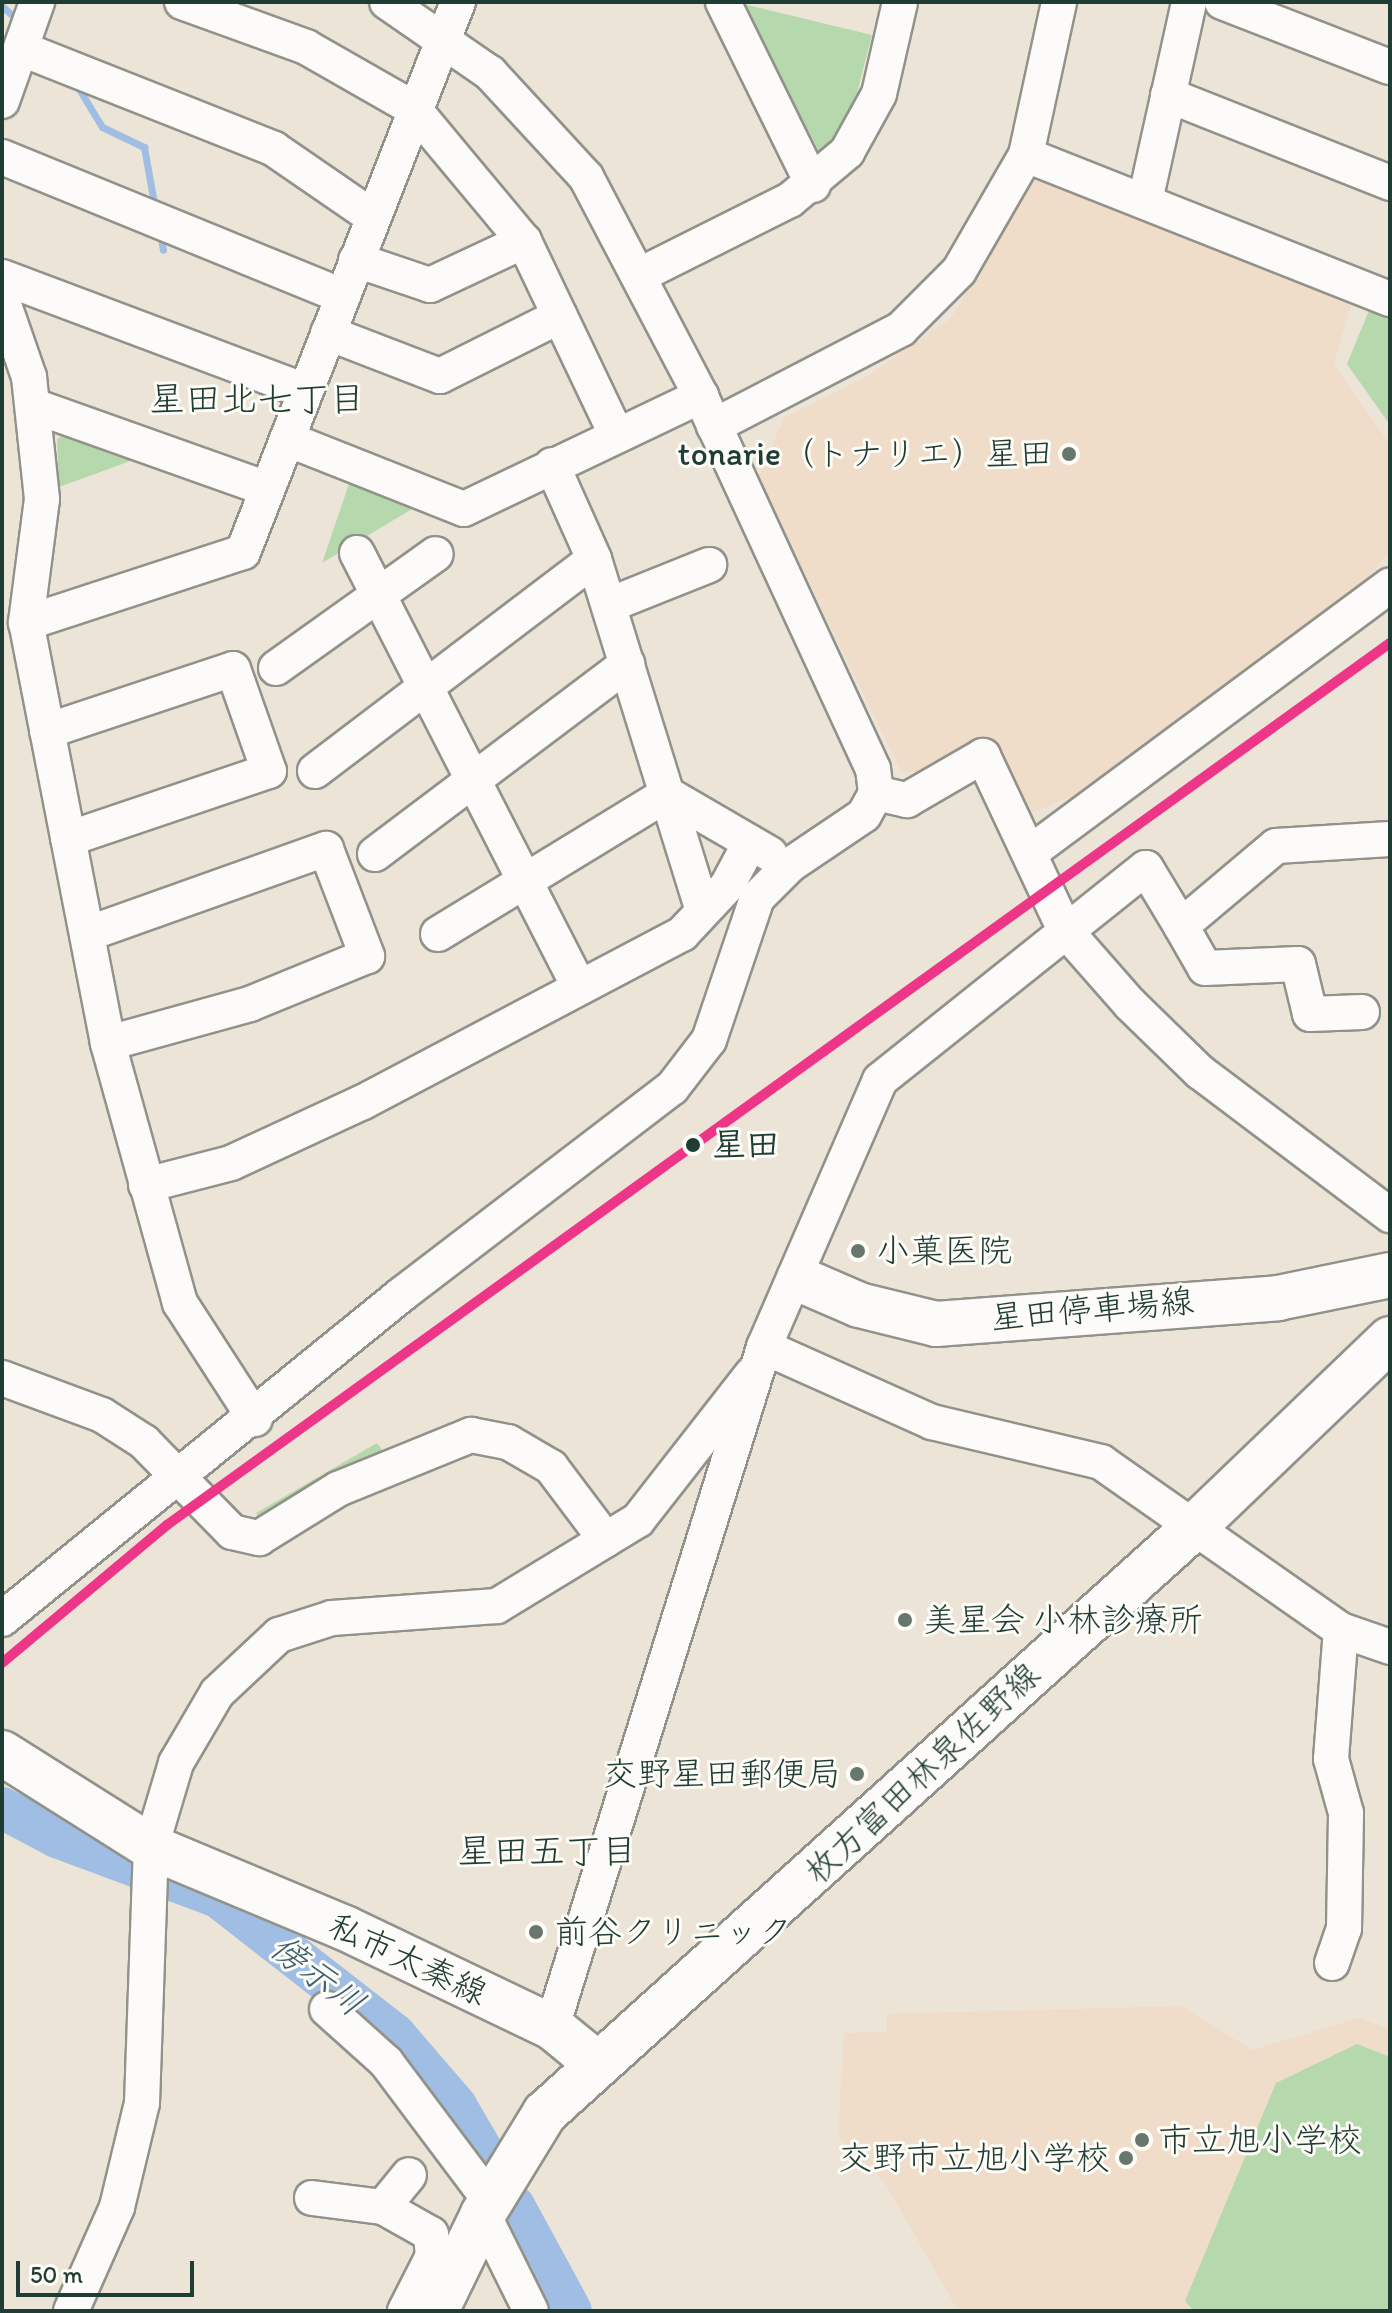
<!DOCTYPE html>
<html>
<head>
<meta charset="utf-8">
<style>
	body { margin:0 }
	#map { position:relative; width:1392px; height:2313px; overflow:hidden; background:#ede4d8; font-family:Itim,"Klee One",sans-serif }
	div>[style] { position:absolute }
	.built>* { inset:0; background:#efdcc9 }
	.green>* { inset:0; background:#b6d8ad }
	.stream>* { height:7px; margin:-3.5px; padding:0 3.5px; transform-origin:3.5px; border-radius:3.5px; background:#a0bee3 }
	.river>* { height:42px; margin:-21px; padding:0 21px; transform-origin:21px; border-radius:21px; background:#a0bee3 }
	.roads { filter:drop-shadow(2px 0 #91928a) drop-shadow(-2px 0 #91928a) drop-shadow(0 2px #91928a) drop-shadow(0 -2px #91928a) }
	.minor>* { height:34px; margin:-17px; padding:0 17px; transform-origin:17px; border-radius:17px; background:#fcfbf9 }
	.major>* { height:44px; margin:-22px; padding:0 22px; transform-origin:22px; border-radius:22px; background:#fcfbf9 }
	.rail-1>* { height:10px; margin:-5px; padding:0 5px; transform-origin:5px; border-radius:5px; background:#ee3689 }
	.dots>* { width:22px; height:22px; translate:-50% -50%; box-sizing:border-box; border:4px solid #fdfcf7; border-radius:50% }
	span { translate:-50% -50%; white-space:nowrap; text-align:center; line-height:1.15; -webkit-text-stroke:6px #fdfcf7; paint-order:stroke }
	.poi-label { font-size:34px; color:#1f3d34 }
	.right { translate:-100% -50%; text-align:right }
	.left { translate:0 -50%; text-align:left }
	.stop-label { font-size:34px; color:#1f3d34; font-weight:700 }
	.street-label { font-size:34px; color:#1f3d34 }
	.neighbourhood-label { font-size:36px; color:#1f3d34 }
	.water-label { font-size:36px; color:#3c5f6a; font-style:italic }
	.frame { position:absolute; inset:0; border:4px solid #1f3d34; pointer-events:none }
	.scale { position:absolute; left:16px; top:2261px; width:178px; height:36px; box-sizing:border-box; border:4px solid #1f3d34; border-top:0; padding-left:10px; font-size:24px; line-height:28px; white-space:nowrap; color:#1f3d34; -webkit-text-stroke:6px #fdfcf7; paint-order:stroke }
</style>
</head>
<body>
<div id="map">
	<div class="built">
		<div style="clip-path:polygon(1051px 176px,1353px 297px,1334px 364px,1390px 445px,1390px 552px,1338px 609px,1085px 792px,1027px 814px,984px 735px,922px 773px,901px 771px,758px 478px,784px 418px,868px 376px,951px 318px,1032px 182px)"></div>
		<div style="clip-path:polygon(1182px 2006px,1252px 2050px,1360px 2018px,1390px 2029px,1390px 2311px,958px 2311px,884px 2181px,838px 2136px,844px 2033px,887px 2032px,887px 2014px)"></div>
	</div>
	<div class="green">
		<div style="clip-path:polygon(743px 4px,872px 35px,855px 101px,823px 159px)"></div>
		<div style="clip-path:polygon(1370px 308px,1390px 316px,1390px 425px,1347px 364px)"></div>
		<div style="clip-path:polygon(67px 433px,136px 459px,59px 487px,57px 439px)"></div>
		<div style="clip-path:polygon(350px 481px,417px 506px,322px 563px)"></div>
		<div style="clip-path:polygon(377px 1443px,386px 1455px,259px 1518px,256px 1513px)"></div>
		<div style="clip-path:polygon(1357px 2044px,1390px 2057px,1388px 2311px,1194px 2311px,1185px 2301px,1276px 2083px)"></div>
	</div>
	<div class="stream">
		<div style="left:2px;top:6px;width:24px;rotate:42deg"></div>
		<div style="left:76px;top:84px;width:50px;rotate:58.8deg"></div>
		<div style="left:102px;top:127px;width:47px;rotate:25.5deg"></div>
		<div style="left:144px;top:147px;width:63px;rotate:79.9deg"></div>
		<div style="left:160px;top:233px;width:17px;rotate:80deg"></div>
	</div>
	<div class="river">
		<div style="left:2px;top:1808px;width:62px;rotate:27.8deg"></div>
		<div style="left:57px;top:1837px;width:172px;rotate:20.4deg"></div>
		<div style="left:218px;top:1897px;width:224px;rotate:37.9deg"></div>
		<div style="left:395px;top:2035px;width:94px;rotate:49.3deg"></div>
		<div style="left:456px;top:2106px;width:69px;rotate:59.7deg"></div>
		<div style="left:514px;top:2206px;width:119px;rotate:61.5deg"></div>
	</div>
	<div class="roads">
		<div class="minor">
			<div style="left:182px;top:2px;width:132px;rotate:19.9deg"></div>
			<div style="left:306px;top:47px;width:123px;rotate:29.7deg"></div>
			<div style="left:413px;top:108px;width:173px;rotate:50.2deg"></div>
			<div style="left:524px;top:241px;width:214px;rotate:64.5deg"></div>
			<div style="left:723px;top:2px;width:204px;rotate:63.8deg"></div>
			<div style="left:1222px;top:2px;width:180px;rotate:21.2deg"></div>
			<div style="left:22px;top:49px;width:271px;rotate:21.6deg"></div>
			<div style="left:274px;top:149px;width:120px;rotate:34.5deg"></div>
			<div style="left:1168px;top:95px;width:239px;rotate:21.6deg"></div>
			<div style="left:2px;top:101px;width:105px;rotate:-70.5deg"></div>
			<div style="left:1026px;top:155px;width:391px;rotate:21.6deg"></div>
			<div style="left:2px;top:157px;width:367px;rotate:22.2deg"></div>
			<div style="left:1145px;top:201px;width:204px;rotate:-77.5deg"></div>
			<div style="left:356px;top:260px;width:78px;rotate:18.7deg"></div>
			<div style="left:430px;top:285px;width:104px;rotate:-25.1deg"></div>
			<div style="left:640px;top:275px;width:168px;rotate:-26.6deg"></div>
			<div style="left:790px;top:200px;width:75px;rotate:-40.1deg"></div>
			<div style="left:847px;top:152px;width:66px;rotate:-61.1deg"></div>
			<div style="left:879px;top:94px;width:94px;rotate:-77.1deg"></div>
			<div style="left:2px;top:277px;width:324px;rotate:20.6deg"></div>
			<div style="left:2px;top:299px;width:83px;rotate:70.9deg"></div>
			<div style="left:29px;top:377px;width:123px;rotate:83.9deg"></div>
			<div style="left:42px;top:499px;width:125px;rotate:97.4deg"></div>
			<div style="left:328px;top:333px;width:120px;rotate:21deg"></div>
			<div style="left:440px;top:376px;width:134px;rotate:-26.6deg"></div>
			<div style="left:34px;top:406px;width:247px;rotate:19.6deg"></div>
			<div style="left:714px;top:426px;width:211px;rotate:-27.4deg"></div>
			<div style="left:901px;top:329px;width:82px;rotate:-45deg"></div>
			<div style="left:959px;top:271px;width:134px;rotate:-60deg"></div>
			<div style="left:1026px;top:155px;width:157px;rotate:-77.8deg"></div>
			<div style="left:287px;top:439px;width:190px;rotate:21.6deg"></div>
			<div style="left:464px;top:509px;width:263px;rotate:-25.5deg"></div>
			<div style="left:552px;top:465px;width:103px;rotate:65.9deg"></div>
			<div style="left:594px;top:559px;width:368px;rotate:72.8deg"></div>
			<div style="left:357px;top:553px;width:487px;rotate:62.9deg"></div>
			<div style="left:609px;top:605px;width:108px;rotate:-21.8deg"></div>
			<div style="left:276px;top:668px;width:196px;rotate:-35.5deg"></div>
			<div style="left:47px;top:731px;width:196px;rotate:-18.4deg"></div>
			<div style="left:233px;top:669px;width:108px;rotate:70.6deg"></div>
			<div style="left:269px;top:771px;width:212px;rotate:161.3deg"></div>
			<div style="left:315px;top:771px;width:350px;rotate:-37.2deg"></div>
			<div style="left:876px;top:793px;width:32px;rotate:13deg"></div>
			<div style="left:907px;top:800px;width:88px;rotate:-30.1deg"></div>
			<div style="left:983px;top:756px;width:192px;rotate:64.8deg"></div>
			<div style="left:1065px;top:930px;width:98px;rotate:48.7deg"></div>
			<div style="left:1130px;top:1004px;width:98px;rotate:44.2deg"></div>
			<div style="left:1200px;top:1072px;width:238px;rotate:37deg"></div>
			<div style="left:1031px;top:852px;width:447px;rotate:-36.6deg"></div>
			<div style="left:375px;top:854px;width:316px;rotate:-37deg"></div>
			<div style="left:1181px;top:926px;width:48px;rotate:60.3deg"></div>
			<div style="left:1205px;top:968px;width:93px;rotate:-2.5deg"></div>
			<div style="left:1298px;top:964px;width:51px;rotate:76.5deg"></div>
			<div style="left:1310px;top:1014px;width:52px;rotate:-2.2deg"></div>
			<div style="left:87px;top:934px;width:254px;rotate:-19.6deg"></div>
			<div style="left:326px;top:849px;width:115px;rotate:69deg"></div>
			<div style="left:367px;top:956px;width:126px;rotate:157.7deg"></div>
			<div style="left:250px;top:1004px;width:147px;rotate:164.6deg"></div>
			<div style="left:438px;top:934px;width:268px;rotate:-31.4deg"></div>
			<div style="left:667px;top:794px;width:119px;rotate:30.2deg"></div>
			<div style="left:146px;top:1185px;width:88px;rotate:-14.5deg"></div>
			<div style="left:231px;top:1163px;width:145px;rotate:-24.8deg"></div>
			<div style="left:363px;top:1102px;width:361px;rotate:-27.8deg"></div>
			<div style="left:682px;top:934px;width:66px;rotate:-46.8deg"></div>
			<div style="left:727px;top:886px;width:49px;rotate:-61.9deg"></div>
			<div style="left:764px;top:1347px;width:184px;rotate:24.1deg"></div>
			<div style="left:932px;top:1422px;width:174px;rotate:13.3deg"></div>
			<div style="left:1101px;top:1462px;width:293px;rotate:35deg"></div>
			<div style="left:1341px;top:1630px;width:52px;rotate:19.1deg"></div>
			<div style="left:2px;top:1378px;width:107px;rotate:20.3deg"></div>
			<div style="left:102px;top:1415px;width:50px;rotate:32.7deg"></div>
			<div style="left:144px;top:1442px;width:126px;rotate:45.6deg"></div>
			<div style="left:232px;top:1532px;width:28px;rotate:13deg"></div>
			<div style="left:259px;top:1538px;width:93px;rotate:-31.8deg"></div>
			<div style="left:338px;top:1489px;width:144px;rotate:-22.1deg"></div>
			<div style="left:471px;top:1435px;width:38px;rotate:11deg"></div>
			<div style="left:508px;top:1442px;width:50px;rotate:30.2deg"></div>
			<div style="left:551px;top:1467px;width:91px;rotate:53deg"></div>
			<div style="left:255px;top:1419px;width:138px;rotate:-122.9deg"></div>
			<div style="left:180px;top:1303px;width:270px;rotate:-105.5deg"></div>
			<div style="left:108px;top:1043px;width:428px;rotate:-101deg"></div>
			<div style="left:26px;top:623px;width:228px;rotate:-18.1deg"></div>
			<div style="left:243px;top:552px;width:591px;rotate:-68.65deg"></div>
			<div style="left:2px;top:1619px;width:514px;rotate:-39.08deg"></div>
			<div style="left:401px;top:1295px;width:341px;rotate:-37.4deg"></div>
			<div style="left:672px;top:1088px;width:61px;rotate:-52.4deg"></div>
			<div style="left:709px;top:1040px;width:150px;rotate:-71.3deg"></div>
			<div style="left:757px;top:898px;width:47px;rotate:-45deg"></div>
			<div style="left:790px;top:865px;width:89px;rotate:-34deg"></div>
			<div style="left:864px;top:815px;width:25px;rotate:-61deg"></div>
			<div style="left:876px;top:793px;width:24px;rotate:-97deg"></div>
			<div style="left:873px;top:769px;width:411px;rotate:-114.8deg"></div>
			<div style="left:701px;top:396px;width:247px;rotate:-117.7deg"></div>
			<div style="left:586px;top:177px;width:142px;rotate:-132.7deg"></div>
			<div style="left:490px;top:73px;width:125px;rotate:-145.4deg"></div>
			<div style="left:1332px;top:1963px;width:36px;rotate:-71deg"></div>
			<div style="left:1344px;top:1929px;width:116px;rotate:-89deg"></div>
			<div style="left:1346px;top:1813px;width:56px;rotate:-105.5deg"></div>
			<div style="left:1331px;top:1759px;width:129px;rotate:-85.6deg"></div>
			<div style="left:327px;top:2009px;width:79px;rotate:41.9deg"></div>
			<div style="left:386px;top:2062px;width:175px;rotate:53.1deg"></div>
			<div style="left:552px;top:2027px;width:712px;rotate:-72.68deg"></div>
			<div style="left:764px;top:1347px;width:291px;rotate:-66.5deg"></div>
			<div style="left:880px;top:1080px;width:340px;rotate:-38.6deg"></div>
			<div style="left:1146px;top:868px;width:68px;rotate:58.9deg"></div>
			<div style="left:1181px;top:926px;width:124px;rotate:-40.1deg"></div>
			<div style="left:1276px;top:846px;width:114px;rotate:-3.5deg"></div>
			<div style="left:312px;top:2198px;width:72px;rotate:7.2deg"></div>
			<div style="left:383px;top:2207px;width:55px;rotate:29.4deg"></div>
			<div style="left:431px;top:2234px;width:22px;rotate:85deg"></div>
			<div style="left:433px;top:2256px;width:62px;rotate:117deg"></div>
			<div style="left:383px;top:2207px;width:41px;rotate:-50.9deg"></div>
			<div style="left:483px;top:2214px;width:108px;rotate:63.7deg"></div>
			<div style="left:71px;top:2311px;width:114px;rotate:-66.1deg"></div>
			<div style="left:117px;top:2207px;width:107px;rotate:-76.5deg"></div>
			<div style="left:142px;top:2103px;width:256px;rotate:-88deg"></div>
			<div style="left:151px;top:1847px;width:88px;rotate:-73.4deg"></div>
			<div style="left:176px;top:1763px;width:81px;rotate:-59.6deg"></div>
			<div style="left:217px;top:1693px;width:85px;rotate:-43.1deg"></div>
			<div style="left:279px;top:1635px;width:56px;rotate:-17.8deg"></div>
			<div style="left:332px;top:1618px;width:165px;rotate:-4.2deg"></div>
			<div style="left:497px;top:1606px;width:165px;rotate:-31.4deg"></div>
			<div style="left:638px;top:1520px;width:185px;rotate:-52deg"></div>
		</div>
		<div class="major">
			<div style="left:799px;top:1279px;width:65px;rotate:23.4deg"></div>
			<div style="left:859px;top:1305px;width:79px;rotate:13.9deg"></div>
			<div style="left:936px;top:1324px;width:343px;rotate:-4.3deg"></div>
			<div style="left:1278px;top:1298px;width:114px;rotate:-11.6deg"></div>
			<div style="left:2px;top:1753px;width:176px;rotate:32.2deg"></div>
			<div style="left:151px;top:1847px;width:210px;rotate:22.7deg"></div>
			<div style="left:345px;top:1928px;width:229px;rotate:25.6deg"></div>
			<div style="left:552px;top:2027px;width:57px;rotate:39.3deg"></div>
			<div style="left:436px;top:2311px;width:108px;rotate:-64.1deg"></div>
			<div style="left:483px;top:2214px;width:119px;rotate:-58.5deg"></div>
			<div style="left:545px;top:2113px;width:870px;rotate:-42.07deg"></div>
			<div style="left:1191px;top:1530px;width:276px;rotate:-43.8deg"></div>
		</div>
	</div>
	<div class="rail-1">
		<div style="left:2px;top:1663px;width:215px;rotate:-39.9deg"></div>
		<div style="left:167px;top:1525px;width:1508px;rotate:-35.8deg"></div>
	</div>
	<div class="dots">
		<div style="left:1069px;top:454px;background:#67776d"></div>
		<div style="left:693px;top:1145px;background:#1f3d34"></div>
		<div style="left:858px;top:1251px;background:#67776d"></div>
		<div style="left:905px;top:1620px;background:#67776d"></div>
		<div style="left:857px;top:1774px;background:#67776d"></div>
		<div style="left:536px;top:1932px;background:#67776d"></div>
		<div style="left:1142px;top:2140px;background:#67776d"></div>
		<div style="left:1126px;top:2158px;background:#67776d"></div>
	</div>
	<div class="poi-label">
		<span class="right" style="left:1053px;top:454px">tonarie（トナリエ）星田</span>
		<span class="left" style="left:876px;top:1251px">小菓医院</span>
		<span class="left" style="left:923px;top:1620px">美星会 小林診療所</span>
		<span class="right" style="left:841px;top:1774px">交野星田郵便局</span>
		<span class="left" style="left:554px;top:1932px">前谷クリニック</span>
		<span class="left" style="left:1158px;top:2140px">市立旭小学校</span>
		<span class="right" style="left:1110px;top:2158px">交野市立旭小学校</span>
	</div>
	<div class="stop-label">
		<span class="left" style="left:712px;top:1145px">星田</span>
	</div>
	<div class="street-label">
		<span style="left:1092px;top:1309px;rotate:-5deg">星田停車場線</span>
		<span style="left:922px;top:1773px;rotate:-43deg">枚方富田林泉佐野線</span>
		<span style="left:408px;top:1959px;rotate:25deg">私市太秦線</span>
	</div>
	<div class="neighbourhood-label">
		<span style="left:257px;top:399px">星田北七丁目</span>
		<span style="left:547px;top:1851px">星田五丁目</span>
	</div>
	<div class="water-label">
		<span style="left:318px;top:1975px;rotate:38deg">傍示川</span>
	</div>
	<div class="frame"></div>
	<div class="scale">50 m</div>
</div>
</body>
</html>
